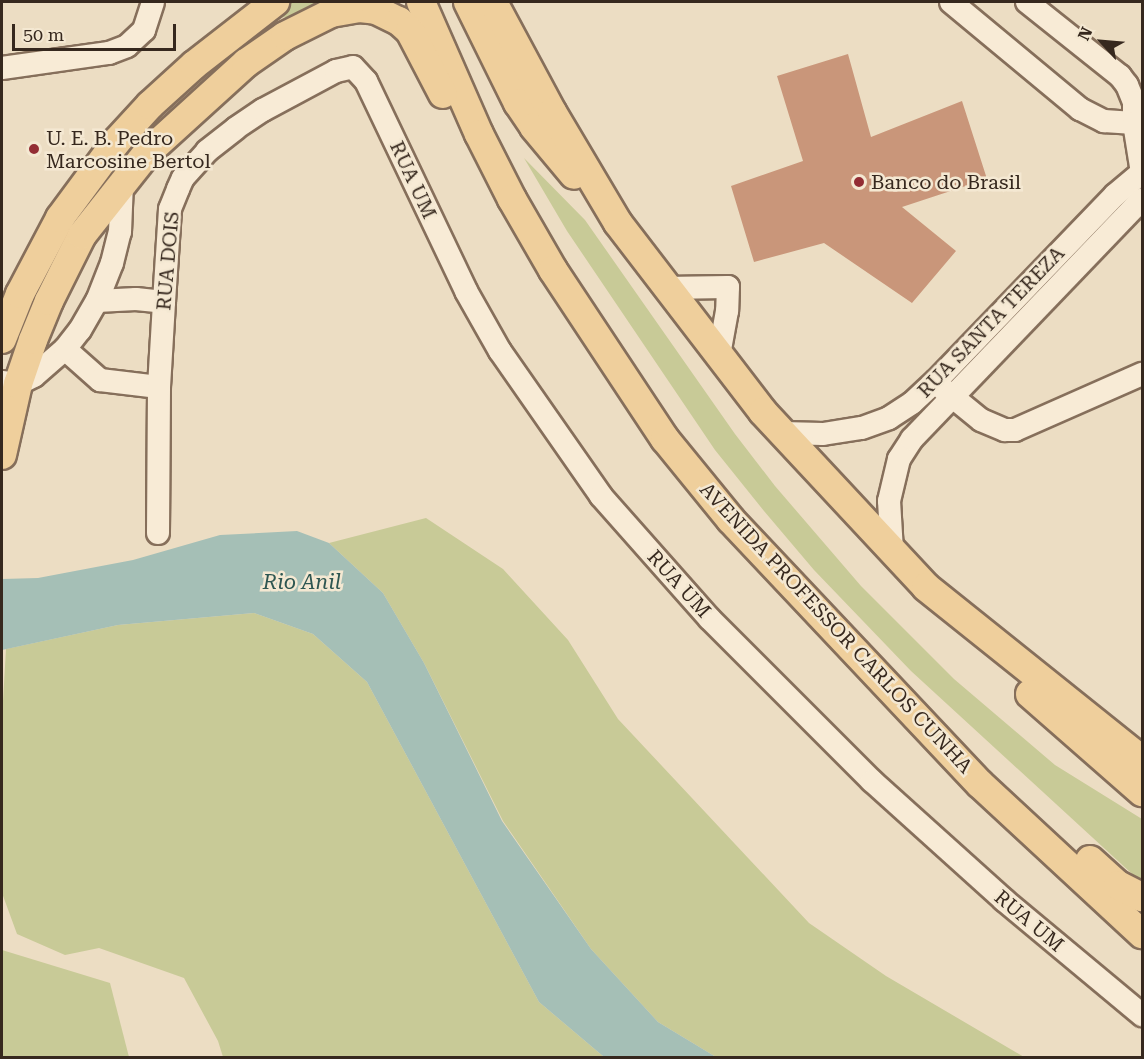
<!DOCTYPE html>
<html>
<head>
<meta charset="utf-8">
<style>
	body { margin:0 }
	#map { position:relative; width:1144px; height:1059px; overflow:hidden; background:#ecddc3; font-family:"Roboto Serif",serif }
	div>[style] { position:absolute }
	.green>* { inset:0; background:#c8ca97 }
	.water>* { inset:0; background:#a5bfb6 }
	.building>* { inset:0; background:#c9967a }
	.roads { filter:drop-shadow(2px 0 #866f5b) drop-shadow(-2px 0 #866f5b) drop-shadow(0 2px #866f5b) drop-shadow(0 -2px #866f5b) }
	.minor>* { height:22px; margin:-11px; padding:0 11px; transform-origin:11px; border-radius:11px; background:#f8ebd6 }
	.major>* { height:28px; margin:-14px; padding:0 14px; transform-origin:14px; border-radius:14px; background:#efcf9c }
	.dots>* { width:16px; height:16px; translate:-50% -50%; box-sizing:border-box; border:3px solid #f4e8d2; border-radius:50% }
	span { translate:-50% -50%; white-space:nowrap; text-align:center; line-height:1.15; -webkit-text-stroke:5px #f4e8d2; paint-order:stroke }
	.poi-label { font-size:20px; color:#36281e }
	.left { translate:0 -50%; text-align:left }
	.street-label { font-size:20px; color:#36281e }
	.water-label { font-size:21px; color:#2e5651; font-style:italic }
	.frame { position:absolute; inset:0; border:3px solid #36281e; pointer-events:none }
	.north { position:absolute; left:1072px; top:12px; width:60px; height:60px; -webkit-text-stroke:4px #f4e8d2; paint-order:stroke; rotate:296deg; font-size:16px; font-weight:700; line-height:24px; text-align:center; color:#36281e }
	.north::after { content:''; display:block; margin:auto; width:21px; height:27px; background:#36281e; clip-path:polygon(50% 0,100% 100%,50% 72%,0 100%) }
	.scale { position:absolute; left:12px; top:24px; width:164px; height:27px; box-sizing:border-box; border:3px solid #36281e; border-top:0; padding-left:8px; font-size:18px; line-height:21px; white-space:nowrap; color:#36281e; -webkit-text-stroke:4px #f4e8d2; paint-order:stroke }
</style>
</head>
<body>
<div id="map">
	<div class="green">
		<div style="clip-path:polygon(291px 2px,326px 2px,287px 17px,276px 18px)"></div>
		<div style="clip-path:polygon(524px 158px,585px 220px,735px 434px,775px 486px,861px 586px,954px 679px,1055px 765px,1142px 819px,1142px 883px,911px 671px,814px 570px,764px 511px,715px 450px,567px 231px)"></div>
		<div style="clip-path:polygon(426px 518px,503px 569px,568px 640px,618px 719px,809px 923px,886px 976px,1024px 1057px,716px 1057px,658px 1022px,591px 949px,503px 821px,424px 663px,383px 593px,329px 543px)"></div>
		<div style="clip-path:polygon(254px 613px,313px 634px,367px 682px,539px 1002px,604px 1057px,223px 1057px,218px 1041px,184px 978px,99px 948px,65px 955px,17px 934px,2px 893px,2px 718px,6px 649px,118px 625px)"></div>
		<div style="clip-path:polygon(2px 950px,110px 983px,129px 1057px,2px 1057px)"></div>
	</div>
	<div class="water">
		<div style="clip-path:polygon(297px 531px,329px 543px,383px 593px,424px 663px,502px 821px,591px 949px,658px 1022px,716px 1057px,604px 1057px,539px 1002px,367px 682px,313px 634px,254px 613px,118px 625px,2px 650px,2px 579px,38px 578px,133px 560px,220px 535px)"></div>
	</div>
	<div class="building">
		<div style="clip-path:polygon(848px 54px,871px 137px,962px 101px,987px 179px,902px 207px,956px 251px,912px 303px,824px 243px,754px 262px,731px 186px,803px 161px,777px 76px)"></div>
	</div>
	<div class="roads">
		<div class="minor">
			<div style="left:951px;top:2px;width:168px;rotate:39.7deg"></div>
			<div style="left:1080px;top:109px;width:27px;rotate:27deg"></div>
			<div style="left:1104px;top:121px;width:30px;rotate:4deg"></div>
			<div style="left:1027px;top:2px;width:119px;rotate:38.5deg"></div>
			<div style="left:1120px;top:76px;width:11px;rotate:52deg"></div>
			<div style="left:1127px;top:85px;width:18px;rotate:68deg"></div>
			<div style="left:1134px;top:102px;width:21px;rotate:90deg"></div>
			<div style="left:1134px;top:123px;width:51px;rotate:80.9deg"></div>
			<div style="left:2px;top:68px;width:108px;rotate:-8deg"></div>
			<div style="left:109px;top:53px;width:19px;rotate:-21deg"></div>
			<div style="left:127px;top:46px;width:23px;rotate:-43deg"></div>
			<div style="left:144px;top:30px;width:29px;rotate:-72deg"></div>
			<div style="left:665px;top:288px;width:63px;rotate:-0.9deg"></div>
			<div style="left:728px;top:287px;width:24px;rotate:92deg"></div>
			<div style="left:727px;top:311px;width:45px;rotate:100.3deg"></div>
			<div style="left:97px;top:301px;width:39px;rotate:-3deg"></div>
			<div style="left:136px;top:299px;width:28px;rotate:6deg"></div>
			<div style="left:65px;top:349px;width:47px;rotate:41.5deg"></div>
			<div style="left:100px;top:380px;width:59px;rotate:6.8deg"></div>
			<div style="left:2px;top:382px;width:16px;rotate:7deg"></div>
			<div style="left:18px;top:384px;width:18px;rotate:-27deg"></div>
			<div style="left:34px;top:376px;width:41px;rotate:-41.1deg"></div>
			<div style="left:65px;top:349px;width:24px;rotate:-52deg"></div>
			<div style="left:80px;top:330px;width:34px;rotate:-60deg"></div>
			<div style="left:97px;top:301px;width:41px;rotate:-68.5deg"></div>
			<div style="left:112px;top:263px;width:32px;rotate:-76deg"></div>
			<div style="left:120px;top:232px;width:49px;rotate:-87.7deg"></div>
			<div style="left:943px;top:389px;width:49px;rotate:39.2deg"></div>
			<div style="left:981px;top:420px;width:26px;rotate:23deg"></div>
			<div style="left:1005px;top:430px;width:10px"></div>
			<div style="left:1015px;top:430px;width:139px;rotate:-23.8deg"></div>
			<div style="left:782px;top:433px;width:41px;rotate:1.4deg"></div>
			<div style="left:823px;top:434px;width:39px;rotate:-9deg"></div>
			<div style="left:862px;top:428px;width:29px;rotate:-20deg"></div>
			<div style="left:889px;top:418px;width:27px;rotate:-33deg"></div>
			<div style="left:912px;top:403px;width:33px;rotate:-43deg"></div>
			<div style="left:936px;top:381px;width:258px;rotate:-46.1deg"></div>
			<div style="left:1115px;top:195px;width:35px;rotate:-40deg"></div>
			<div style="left:158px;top:533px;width:146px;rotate:-89.6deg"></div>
			<div style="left:159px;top:387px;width:85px;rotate:-86.6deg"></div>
			<div style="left:164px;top:302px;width:93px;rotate:-86.3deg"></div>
			<div style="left:170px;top:209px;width:22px;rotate:-68deg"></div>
			<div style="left:178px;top:189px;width:12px;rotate:-66deg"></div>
			<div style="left:183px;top:178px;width:36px;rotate:-48deg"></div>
			<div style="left:207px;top:151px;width:37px;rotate:-38deg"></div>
			<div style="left:236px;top:128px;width:32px;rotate:-34deg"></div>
			<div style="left:263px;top:110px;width:83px;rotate:-28.1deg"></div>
			<div style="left:336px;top:71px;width:17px;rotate:-13deg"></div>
			<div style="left:353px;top:67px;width:19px;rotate:47deg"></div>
			<div style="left:366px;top:81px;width:233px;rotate:64.5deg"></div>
			<div style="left:466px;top:291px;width:69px;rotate:60.5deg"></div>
			<div style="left:500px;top:351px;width:177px;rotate:55.1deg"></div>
			<div style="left:601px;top:496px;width:164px;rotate:48.5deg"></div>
			<div style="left:710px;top:619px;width:229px;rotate:45deg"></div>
			<div style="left:872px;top:781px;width:178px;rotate:42deg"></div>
			<div style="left:1004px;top:900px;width:180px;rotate:39.8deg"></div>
			<div style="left:892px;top:551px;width:50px;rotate:-93.4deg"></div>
			<div style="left:889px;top:501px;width:43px;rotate:-76.6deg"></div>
			<div style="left:899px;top:459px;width:24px;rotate:-57deg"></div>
			<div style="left:912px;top:439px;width:332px;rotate:-46.2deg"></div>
		</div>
		<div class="major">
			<div style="left:421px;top:2px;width:144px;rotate:66.3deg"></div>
			<div style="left:479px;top:134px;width:73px;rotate:63.1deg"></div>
			<div style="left:512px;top:199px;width:82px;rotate:60deg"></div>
			<div style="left:553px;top:270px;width:203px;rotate:56.5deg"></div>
			<div style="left:665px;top:439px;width:104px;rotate:50.8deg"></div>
			<div style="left:731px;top:520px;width:363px;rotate:46.7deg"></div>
			<div style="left:980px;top:784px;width:221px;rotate:42.8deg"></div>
			<div style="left:468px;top:2px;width:113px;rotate:63.7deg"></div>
			<div style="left:518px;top:103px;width:29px;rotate:56deg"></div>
			<div style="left:534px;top:127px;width:62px;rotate:50.2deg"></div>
			<div style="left:493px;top:2px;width:125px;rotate:61.8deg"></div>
			<div style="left:552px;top:112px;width:129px;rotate:59.3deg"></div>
			<div style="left:618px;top:223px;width:238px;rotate:52.5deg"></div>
			<div style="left:763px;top:412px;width:239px;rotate:47deg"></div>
			<div style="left:926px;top:587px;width:277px;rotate:38.7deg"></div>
			<div style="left:2px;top:339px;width:48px;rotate:-68.2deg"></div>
			<div style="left:20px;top:294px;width:86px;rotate:-62.2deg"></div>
			<div style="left:60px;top:218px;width:96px;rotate:-53.5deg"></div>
			<div style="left:117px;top:141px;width:49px;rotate:-47.5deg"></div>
			<div style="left:150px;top:105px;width:59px;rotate:-42.3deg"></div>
			<div style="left:194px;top:65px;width:103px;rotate:-37.9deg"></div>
			<div style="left:2px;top:455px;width:73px;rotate:-77.3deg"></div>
			<div style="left:18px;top:384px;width:46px;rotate:-71.2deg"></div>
			<div style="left:33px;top:340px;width:42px;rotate:-67.7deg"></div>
			<div style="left:49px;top:301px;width:74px;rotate:-63.4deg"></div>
			<div style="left:82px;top:235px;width:105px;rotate:-51.6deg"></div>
			<div style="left:147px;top:153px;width:134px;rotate:-42.3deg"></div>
			<div style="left:246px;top:63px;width:47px;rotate:-34.7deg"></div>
			<div style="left:285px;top:36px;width:51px;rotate:-26.6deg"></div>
			<div style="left:331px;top:13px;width:29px;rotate:-10deg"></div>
			<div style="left:360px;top:8px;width:16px;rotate:7deg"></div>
			<div style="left:376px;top:10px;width:25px;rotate:26deg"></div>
			<div style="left:399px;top:21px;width:15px;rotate:42deg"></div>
			<div style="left:410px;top:31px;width:71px;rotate:62.4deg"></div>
			<div style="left:1030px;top:694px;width:149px;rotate:41.2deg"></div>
			<div style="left:1090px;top:860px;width:38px;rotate:42deg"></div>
			<div style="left:1118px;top:885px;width:27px;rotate:27deg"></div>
		</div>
	</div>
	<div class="dots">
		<div style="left:34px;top:149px;background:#932d34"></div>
		<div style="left:859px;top:182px;background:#932d34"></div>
	</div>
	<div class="poi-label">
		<span class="left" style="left:46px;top:150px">U. E. B. Pedro<br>Marcosine Bertol</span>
		<span class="left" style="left:871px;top:182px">Banco do Brasil</span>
	</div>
	<div class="street-label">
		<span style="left:413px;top:180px;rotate:65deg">RUA UM</span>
		<span style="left:168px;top:261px;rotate:-85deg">RUA DOIS</span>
		<span style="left:991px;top:322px;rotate:-46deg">RUA SANTA TEREZA</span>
		<span style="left:679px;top:584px;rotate:48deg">RUA UM</span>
		<span style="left:836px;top:628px;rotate:47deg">AVENIDA PROFESSOR CARLOS CUNHA</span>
		<span style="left:1029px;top:921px;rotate:40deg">RUA UM</span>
	</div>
	<div class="water-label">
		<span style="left:302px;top:582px">Rio Anil</span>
	</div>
	<div class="frame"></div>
	<div class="north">N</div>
	<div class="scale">50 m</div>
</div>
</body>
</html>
